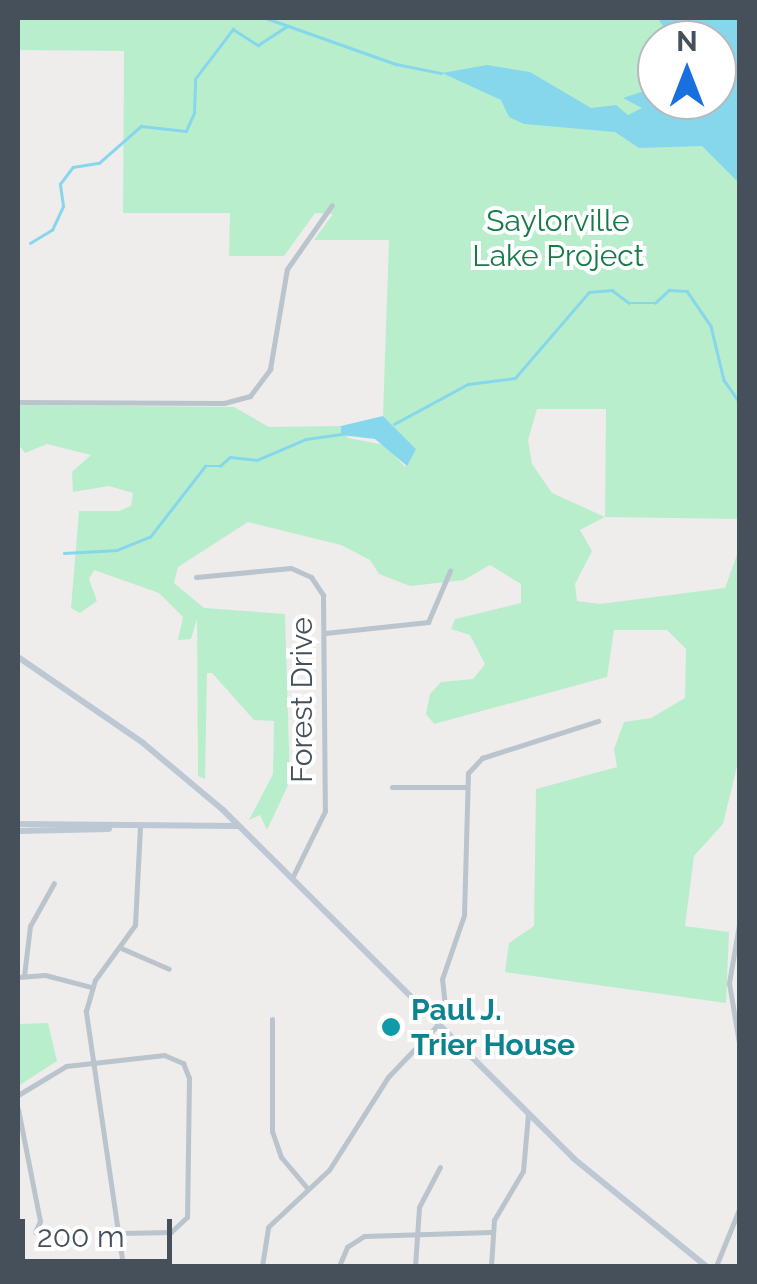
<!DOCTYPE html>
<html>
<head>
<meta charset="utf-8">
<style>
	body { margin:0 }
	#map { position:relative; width:757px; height:1284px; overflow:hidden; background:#efecec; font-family:Raleway,sans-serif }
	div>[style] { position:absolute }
	.green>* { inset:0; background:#b9eecd }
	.water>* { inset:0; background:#86d7ec }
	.stream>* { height:2.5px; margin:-1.25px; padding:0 1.25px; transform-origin:1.25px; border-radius:1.25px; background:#86d7ec }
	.street>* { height:5px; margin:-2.5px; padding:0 2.5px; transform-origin:2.5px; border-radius:2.5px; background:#bac4cc }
	.secondary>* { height:6px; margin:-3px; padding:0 3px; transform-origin:3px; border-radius:3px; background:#bcc8d4 }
	.dots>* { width:28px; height:28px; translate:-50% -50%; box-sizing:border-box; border:5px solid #fff; border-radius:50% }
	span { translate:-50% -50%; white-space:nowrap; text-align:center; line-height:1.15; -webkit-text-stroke:8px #fff; paint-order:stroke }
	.park-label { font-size:30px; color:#167b48 }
	.street-label { font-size:30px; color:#45505a }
	.culture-label { font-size:30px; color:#0d838f; font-weight:700 }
	.left { translate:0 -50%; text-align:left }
	.frame { position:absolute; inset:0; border:20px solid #45505a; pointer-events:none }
	.north { position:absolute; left:637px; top:20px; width:100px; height:100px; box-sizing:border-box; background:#fff; border:2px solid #b5b9bd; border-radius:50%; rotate:0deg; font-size:28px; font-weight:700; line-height:40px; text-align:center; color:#45505a }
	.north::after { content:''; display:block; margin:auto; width:35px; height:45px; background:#186fde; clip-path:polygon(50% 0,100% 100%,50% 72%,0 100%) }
	.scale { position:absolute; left:20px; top:1219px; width:152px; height:45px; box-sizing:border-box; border:5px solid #45505a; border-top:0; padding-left:12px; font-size:30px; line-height:35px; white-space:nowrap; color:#45505a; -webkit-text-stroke:8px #fff; paint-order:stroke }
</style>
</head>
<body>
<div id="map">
	<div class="green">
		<div style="clip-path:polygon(evenodd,18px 18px,661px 18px,677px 40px,657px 40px,657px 100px,711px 100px,739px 146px,739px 519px,605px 517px,580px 530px,592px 551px,575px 584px,577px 601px,600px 604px,725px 588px,739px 549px,739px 758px,723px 824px,694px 856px,685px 926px,729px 932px,726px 1003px,505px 972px,509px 943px,534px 926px,536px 789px,617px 767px,614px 749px,624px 722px,651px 718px,685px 698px,686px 649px,667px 630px,614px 630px,607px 677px,434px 724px,426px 714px,430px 694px,441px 682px,473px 679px,485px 664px,470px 635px,451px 629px,455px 619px,521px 603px,521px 584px,490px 565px,464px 580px,410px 586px,379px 574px,370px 560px,341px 545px,248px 522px,178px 567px,174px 583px,204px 608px,285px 614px,290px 781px,267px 830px,260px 815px,249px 820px,273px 774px,274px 721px,254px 720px,212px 673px,207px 673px,205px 779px,198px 776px,197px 619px,191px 639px,178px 640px,183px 617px,159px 593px,94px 570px,89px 579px,97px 601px,80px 613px,71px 608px,79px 511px,119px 511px,131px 506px,133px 493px,109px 486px,73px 492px,72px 472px,91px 455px,47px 444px,25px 453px,18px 444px,18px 405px,234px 407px,269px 427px,341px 426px,348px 438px,385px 445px,405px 467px,416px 449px,383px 416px,389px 240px,314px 240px,333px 214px,315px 213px,284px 256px,229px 256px,230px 213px,123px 213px,124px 51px,18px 50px,18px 18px,606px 409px,605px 517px,552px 493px,532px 464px,528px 440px,537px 409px,606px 409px)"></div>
		<div style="clip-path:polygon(48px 1023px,57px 1061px,18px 1086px,18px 1024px)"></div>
	</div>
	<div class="water">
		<div style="clip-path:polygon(658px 18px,738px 19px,739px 183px,702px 146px,639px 148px,615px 132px,524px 124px,509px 117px,501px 100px,442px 73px,487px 65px,530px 72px,591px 108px,616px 105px,628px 115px,642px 108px,623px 98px,644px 91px,657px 93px,657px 100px,717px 100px,717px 40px,671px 40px)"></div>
		<div style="clip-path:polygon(383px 416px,416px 449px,407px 466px,375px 439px,341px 435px,341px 426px)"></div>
	</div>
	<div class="stream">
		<div style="left:266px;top:18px;width:138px;rotate:19.5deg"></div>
		<div style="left:396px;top:64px;width:46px;rotate:11.3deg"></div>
		<div style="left:30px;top:243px;width:26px;rotate:-31deg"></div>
		<div style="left:52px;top:230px;width:26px;rotate:-65deg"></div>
		<div style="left:63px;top:206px;width:22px;rotate:-98deg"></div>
		<div style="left:60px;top:184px;width:21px;rotate:-53deg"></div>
		<div style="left:73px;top:167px;width:26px;rotate:-9deg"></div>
		<div style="left:99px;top:163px;width:56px;rotate:-41.4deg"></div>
		<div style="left:141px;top:126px;width:45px;rotate:6.3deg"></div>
		<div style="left:186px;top:131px;width:20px;rotate:-66deg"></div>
		<div style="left:194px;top:113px;width:34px;rotate:-88deg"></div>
		<div style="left:195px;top:79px;width:63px;rotate:-52.8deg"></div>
		<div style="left:233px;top:29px;width:30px;rotate:33deg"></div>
		<div style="left:258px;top:45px;width:35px;rotate:-33deg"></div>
		<div style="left:394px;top:424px;width:84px;rotate:-28.4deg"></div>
		<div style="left:468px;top:384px;width:47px;rotate:-7.3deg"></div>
		<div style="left:515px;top:378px;width:113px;rotate:-49.3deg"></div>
		<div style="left:589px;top:292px;width:23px;rotate:-5deg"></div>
		<div style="left:612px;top:290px;width:21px;rotate:37deg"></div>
		<div style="left:629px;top:303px;width:26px"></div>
		<div style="left:655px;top:303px;width:19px;rotate:-43deg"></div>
		<div style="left:669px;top:290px;width:18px;rotate:3deg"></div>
		<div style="left:687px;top:291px;width:42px;rotate:55.6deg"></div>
		<div style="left:711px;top:326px;width:56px;rotate:76.5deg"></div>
		<div style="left:724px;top:380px;width:28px;rotate:55deg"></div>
		<div style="left:64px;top:553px;width:53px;rotate:-3.2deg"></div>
		<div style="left:117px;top:550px;width:35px;rotate:-22deg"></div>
		<div style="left:150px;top:537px;width:90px;rotate:-52.2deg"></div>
		<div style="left:205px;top:466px;width:15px"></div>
		<div style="left:220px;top:466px;width:13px;rotate:-42deg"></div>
		<div style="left:230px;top:457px;width:27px;rotate:6deg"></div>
		<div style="left:257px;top:460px;width:53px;rotate:-23.2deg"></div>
		<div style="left:306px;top:439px;width:37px;rotate:-8deg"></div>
	</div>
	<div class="street">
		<div style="left:18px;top:402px;width:206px;rotate:0.3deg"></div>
		<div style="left:224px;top:403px;width:27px;rotate:-15deg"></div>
		<div style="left:250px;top:396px;width:34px;rotate:-53deg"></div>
		<div style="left:270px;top:369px;width:101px;rotate:-80.4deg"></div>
		<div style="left:287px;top:269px;width:78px;rotate:-54.9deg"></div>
		<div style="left:196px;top:577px;width:95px;rotate:-5.4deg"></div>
		<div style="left:291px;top:568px;width:22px;rotate:24deg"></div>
		<div style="left:311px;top:577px;width:22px;rotate:56deg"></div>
		<div style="left:323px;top:595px;width:216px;rotate:89.5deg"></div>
		<div style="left:325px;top:811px;width:75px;rotate:116.2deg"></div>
		<div style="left:325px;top:633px;width:104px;rotate:-6.1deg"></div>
		<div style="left:428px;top:622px;width:56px;rotate:-66.7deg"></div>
		<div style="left:392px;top:787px;width:74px"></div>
		<div style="left:740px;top:919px;width:65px;rotate:99.8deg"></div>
		<div style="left:729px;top:983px;width:61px;rotate:80.5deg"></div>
		<div style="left:739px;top:1043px;width:66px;rotate:89.1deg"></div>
		<div style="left:121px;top:948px;width:52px;rotate:23.6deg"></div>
		<div style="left:24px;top:976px;width:50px;rotate:-83.2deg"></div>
		<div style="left:30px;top:926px;width:49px;rotate:-60.8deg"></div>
		<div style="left:18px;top:977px;width:27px;rotate:-4deg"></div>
		<div style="left:45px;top:975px;width:48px;rotate:14.6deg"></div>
		<div style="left:272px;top:1019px;width:112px;rotate:90deg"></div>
		<div style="left:272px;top:1131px;width:28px;rotate:71deg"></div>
		<div style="left:281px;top:1157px;width:42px;rotate:49.8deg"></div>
		<div style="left:18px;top:1095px;width:56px;rotate:-31.1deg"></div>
		<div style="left:66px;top:1066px;width:99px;rotate:-6.4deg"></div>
		<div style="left:164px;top:1055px;width:21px;rotate:23deg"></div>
		<div style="left:183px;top:1063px;width:16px;rotate:68deg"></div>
		<div style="left:189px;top:1078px;width:139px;rotate:90.8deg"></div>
		<div style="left:187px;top:1217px;width:22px;rotate:137deg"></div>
		<div style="left:171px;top:1232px;width:49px;rotate:178.8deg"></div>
		<div style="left:18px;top:1109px;width:114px;rotate:78.9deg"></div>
		<div style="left:40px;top:1221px;width:12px;rotate:114deg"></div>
		<div style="left:123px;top:1266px;width:258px;rotate:-98.3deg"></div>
		<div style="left:86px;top:1011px;width:32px;rotate:-74deg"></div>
		<div style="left:95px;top:980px;width:68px;rotate:-54deg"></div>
		<div style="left:135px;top:925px;width:99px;rotate:-87.1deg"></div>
		<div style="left:262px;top:1266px;width:39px;rotate:-81deg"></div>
		<div style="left:268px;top:1227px;width:83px;rotate:-43.1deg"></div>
		<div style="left:329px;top:1170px;width:110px;rotate:-57.6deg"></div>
		<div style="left:388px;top:1077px;width:84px;rotate:-46.4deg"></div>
		<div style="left:446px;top:1016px;width:37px;rotate:-96deg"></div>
		<div style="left:442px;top:979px;width:68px;rotate:-71deg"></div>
		<div style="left:464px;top:915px;width:142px;rotate:-88.4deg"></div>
		<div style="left:468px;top:773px;width:21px;rotate:-47deg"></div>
		<div style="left:482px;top:758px;width:122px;rotate:-17.7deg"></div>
		<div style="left:339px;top:1266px;width:21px;rotate:-67deg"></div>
		<div style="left:347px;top:1247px;width:20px;rotate:-33deg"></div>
		<div style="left:364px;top:1236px;width:127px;rotate:-1.8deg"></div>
		<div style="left:415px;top:1266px;width:59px;rotate:-86.1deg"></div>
		<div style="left:419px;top:1207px;width:45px;rotate:-62.3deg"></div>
		<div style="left:491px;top:1266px;width:46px;rotate:-86.3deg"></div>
		<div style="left:494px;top:1220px;width:57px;rotate:-59.4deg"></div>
		<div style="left:523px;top:1171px;width:57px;rotate:-85deg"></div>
		<div style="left:716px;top:1266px;width:64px;rotate:-67.9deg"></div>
	</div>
	<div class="secondary">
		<div style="left:18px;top:657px;width:152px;rotate:34.5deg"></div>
		<div style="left:143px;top:743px;width:104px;rotate:39.9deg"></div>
		<div style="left:223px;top:810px;width:494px;rotate:44.8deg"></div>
		<div style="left:573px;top:1158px;width:171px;rotate:39.1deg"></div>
		<div style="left:18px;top:824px;width:220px;rotate:0.5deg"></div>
		<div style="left:18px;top:831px;width:91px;rotate:-1.3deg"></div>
	</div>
	<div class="dots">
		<div style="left:391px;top:1027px;background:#0f9aa8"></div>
	</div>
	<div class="park-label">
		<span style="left:558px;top:238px">Saylorville<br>Lake Project</span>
	</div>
	<div class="street-label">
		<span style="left:302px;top:700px;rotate:-90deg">Forest Drive</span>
	</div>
	<div class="culture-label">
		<span class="left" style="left:411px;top:1027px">Paul J.<br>Trier House</span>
	</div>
	<div class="frame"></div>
	<div class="north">N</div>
	<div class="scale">200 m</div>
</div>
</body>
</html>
